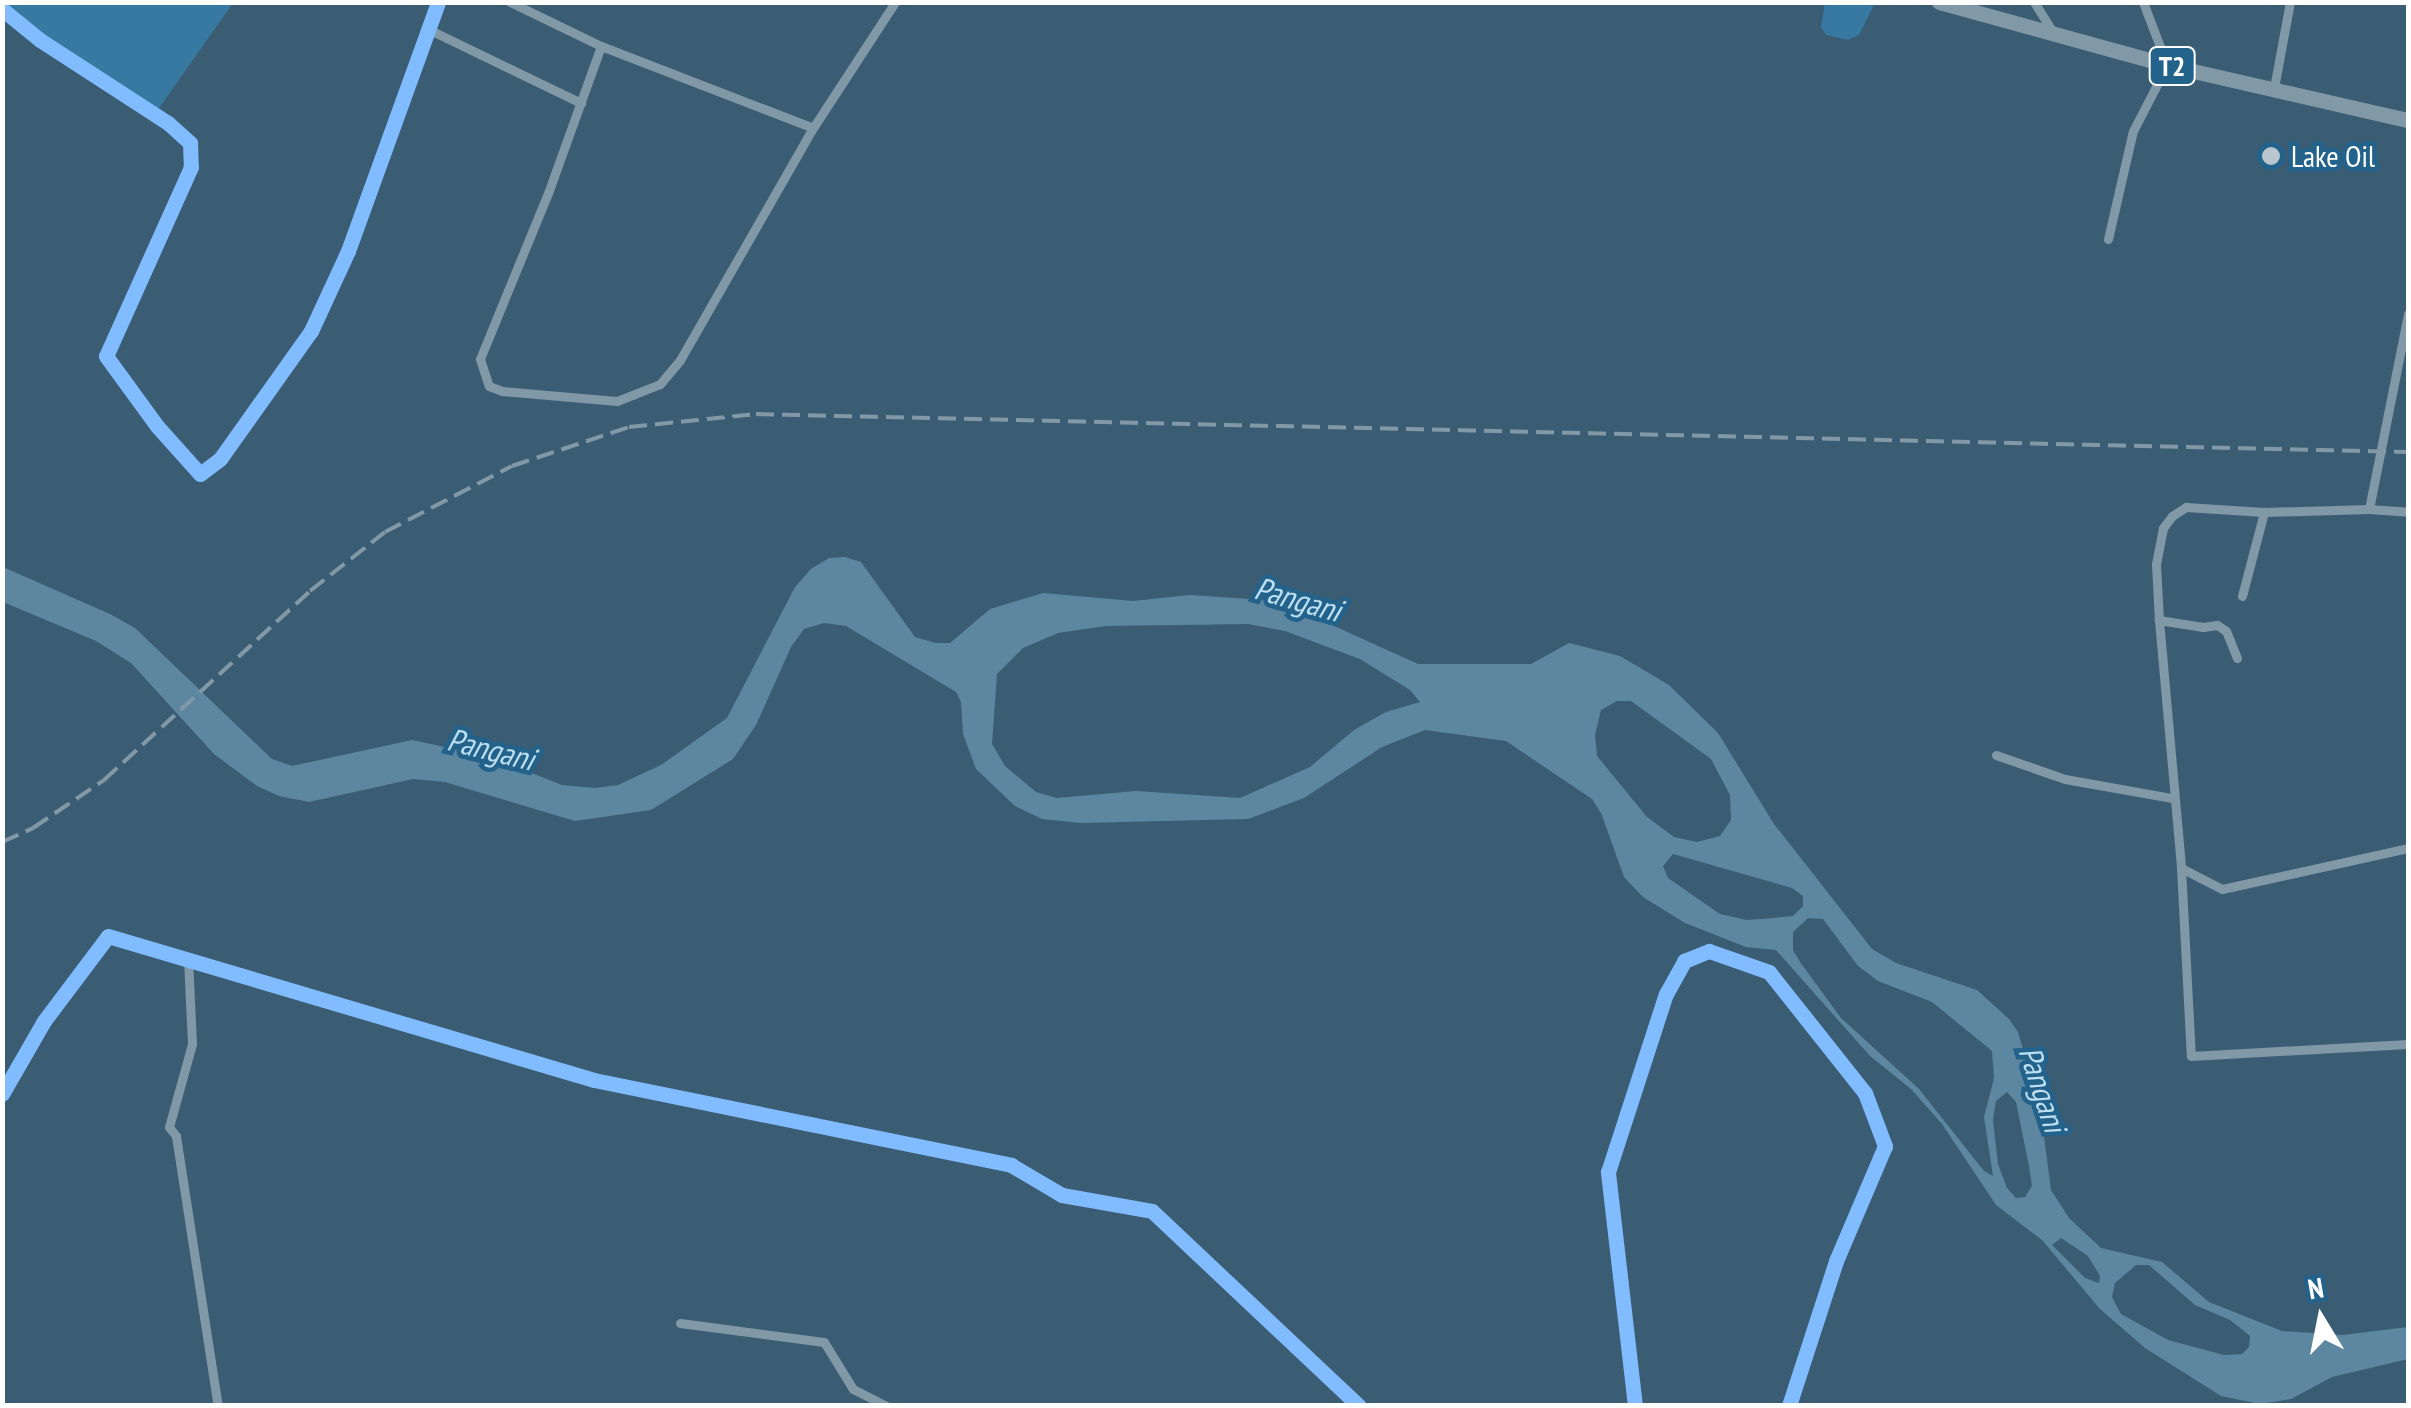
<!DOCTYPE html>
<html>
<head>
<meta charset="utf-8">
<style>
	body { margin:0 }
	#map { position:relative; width:2411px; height:1408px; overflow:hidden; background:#3a5d73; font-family:"PT Sans Narrow",sans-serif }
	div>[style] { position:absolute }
	.green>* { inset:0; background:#3779a0 }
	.water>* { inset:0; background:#5d86a0 }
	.street>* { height:9px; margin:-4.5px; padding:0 4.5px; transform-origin:4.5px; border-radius:4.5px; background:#8198a7 }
	.highway>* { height:15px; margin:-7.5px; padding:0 7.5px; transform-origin:7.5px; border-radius:7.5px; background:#8198a6 }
	.rail>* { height:4px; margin-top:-2px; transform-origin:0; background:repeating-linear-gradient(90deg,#8198a6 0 18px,transparent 0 26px) }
	.cycleway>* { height:15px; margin:-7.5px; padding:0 7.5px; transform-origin:7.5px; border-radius:7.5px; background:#80bcff }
	.dots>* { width:28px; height:28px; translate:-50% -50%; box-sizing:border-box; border:5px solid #23628a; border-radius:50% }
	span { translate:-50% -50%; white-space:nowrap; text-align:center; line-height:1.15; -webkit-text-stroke:9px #23628a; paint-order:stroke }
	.shield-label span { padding:2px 8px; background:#23628a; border:2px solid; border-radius:8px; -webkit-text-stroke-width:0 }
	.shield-label { font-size:28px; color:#fff; font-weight:700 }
	.poi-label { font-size:30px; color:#fff }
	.left { translate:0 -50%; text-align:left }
	.water-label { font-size:32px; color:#bcdef1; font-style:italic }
	.frame { position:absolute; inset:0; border:5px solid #fff; pointer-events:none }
	.north { position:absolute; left:2271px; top:1268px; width:100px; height:100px; -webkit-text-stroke:8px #23628a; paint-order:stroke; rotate:350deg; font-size:28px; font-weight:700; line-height:40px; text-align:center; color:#fff }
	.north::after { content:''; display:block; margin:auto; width:35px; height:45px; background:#fff; clip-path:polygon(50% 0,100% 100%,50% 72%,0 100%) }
</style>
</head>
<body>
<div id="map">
	<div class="green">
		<div style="clip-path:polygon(1862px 2px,1874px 5px,1859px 35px,1848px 40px,1826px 35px,1821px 27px,1825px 3px)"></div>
		<div style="clip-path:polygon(3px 3px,3px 2px,233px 3px,157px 111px,42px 37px)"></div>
	</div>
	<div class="water">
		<div style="clip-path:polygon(evenodd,845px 557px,861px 562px,915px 637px,936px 643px,950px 643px,990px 609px,1043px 593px,1133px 601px,1190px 595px,1265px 600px,1299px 610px,1418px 664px,1531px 664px,1569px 643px,1620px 656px,1669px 685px,1718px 733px,1774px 824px,1872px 949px,1896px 963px,1977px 990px,2009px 1019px,2018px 1032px,2040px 1106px,2051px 1190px,2069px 1218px,2101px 1248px,2162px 1262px,2209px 1302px,2282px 1331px,2343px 1335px,2408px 1327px,2408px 1359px,2332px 1377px,2291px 1399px,2260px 1404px,2221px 1396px,2145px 1348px,2100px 1309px,2042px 1240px,1996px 1205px,1942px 1124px,1911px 1089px,1870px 1056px,1776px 950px,1746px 947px,1685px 923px,1643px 897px,1624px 877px,1601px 813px,1592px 799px,1506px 741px,1425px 730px,1382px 747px,1304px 798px,1248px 819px,1081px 823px,1042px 819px,1015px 806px,976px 769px,963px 734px,961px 702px,956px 692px,846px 626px,824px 623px,804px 629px,791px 647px,756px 725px,733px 759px,651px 810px,575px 821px,445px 782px,413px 779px,309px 802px,279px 796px,257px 786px,214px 754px,131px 663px,96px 641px,3px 602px,3px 567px,110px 614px,135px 628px,272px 759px,292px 766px,412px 740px,491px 757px,562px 785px,595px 788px,618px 785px,661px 765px,727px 718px,795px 587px,811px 569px,829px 558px,845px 557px,1248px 624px,1285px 631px,1360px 659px,1410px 690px,1420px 702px,1386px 712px,1354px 730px,1310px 767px,1240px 798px,1136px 791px,1057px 798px,1036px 792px,1005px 766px,992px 744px,997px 674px,1023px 648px,1058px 633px,1106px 626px,1248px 624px,845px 557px,1617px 701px,1631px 701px,1711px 759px,1730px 795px,1731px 820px,1720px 836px,1697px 842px,1674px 837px,1647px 817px,1597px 756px,1595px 735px,1601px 710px,1617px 701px,845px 557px,1673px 854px,1792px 888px,1803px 896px,1803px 906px,1793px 916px,1774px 918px,1747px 920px,1720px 914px,1668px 878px,1663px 866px,1673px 854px,845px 557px,1808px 918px,1823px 919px,1858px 966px,1878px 981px,1932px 1002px,1992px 1051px,1994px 1078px,1984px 1117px,1993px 1176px,1984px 1171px,1919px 1089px,1841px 1018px,1800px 962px,1793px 950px,1793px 932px,1808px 918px,845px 557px,2007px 1092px,2016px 1102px,2029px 1166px,2032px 1186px,2025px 1197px,2016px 1198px,2007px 1188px,1998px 1164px,1993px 1120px,1996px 1101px,2007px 1092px,845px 557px,2061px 1238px,2088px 1256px,2100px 1276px,2099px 1283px,2085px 1278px,2052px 1245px,2061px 1238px,845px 557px,2136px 1265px,2149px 1265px,2195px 1305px,2230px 1320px,2250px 1336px,2249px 1347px,2242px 1354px,2224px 1355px,2168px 1340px,2121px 1314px,2112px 1297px,2115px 1283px,2136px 1265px)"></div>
	</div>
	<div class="street">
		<div style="left:510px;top:2px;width:101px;rotate:25.8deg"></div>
		<div style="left:601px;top:46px;width:227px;rotate:21.1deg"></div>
		<div style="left:2034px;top:2px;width:38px;rotate:58deg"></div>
		<div style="left:2px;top:9px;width:49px;rotate:39.2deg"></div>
		<div style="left:40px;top:40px;width:153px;rotate:33deg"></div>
		<div style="left:168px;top:123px;width:30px;rotate:42deg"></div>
		<div style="left:190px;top:143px;width:24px;rotate:88deg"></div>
		<div style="left:191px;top:167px;width:207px;rotate:114.2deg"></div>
		<div style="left:106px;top:356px;width:87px;rotate:53.9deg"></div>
		<div style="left:157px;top:426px;width:64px;rotate:48.1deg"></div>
		<div style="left:200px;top:474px;width:25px;rotate:-37deg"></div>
		<div style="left:220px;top:459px;width:157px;rotate:-54.6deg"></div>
		<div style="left:311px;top:331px;width:88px;rotate:-65.2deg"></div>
		<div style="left:348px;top:251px;width:265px;rotate:-70.1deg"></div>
		<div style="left:430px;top:30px;width:168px;rotate:25.8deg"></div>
		<div style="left:601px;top:46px;width:156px;rotate:109.8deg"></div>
		<div style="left:548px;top:193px;width:179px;rotate:112.3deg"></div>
		<div style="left:480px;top:359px;width:28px;rotate:72deg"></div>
		<div style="left:489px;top:386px;width:14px;rotate:21deg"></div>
		<div style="left:502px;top:391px;width:115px;rotate:5deg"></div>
		<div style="left:617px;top:401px;width:46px;rotate:-21.6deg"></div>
		<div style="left:660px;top:384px;width:31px;rotate:-50deg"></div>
		<div style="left:680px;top:360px;width:267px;rotate:-60.2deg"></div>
		<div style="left:813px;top:128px;width:150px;rotate:-56.9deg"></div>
		<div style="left:2274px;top:88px;width:87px;rotate:-79.5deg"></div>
		<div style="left:2108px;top:239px;width:111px;rotate:-77deg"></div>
		<div style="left:2133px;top:131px;width:74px;rotate:-62.7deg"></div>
		<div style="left:2167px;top:65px;width:67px;rotate:-110.9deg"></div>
		<div style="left:2369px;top:509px;width:39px;rotate:4deg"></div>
		<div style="left:2242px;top:596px;width:87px;rotate:-75.3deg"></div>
		<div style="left:2159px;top:620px;width:249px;rotate:84.9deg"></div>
		<div style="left:2181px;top:868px;width:46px;rotate:27.1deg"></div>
		<div style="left:2222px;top:889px;width:190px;rotate:-12.4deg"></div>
		<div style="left:2237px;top:658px;width:29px;rotate:-112deg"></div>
		<div style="left:2226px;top:631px;width:11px;rotate:-146deg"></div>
		<div style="left:2217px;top:625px;width:14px;rotate:172deg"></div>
		<div style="left:2203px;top:627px;width:45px;rotate:-171deg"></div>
		<div style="left:2159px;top:620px;width:56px;rotate:-93.1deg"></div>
		<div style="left:2156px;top:564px;width:37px;rotate:-79deg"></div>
		<div style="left:2163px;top:528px;width:15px;rotate:-53deg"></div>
		<div style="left:2172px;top:516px;width:17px;rotate:-33deg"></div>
		<div style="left:2186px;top:507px;width:78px;rotate:3.7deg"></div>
		<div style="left:2264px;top:512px;width:105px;rotate:-1.6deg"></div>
		<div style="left:2369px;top:509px;width:199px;rotate:-78.7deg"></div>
		<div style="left:1996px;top:755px;width:73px;rotate:19.2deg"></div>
		<div style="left:2065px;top:779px;width:109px;rotate:10.1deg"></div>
		<div style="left:2181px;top:868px;width:188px;rotate:87deg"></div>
		<div style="left:2191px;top:1056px;width:217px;rotate:-3.2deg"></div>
		<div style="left:188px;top:959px;width:85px;rotate:87.3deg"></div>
		<div style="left:192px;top:1044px;width:86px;rotate:105.5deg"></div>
		<div style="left:169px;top:1127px;width:11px;rotate:52deg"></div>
		<div style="left:176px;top:1136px;width:273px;rotate:81.2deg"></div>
		<div style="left:2px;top:1094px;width:84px;rotate:-60.1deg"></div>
		<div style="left:44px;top:1021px;width:106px;rotate:-53deg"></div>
		<div style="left:108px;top:936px;width:507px;rotate:16.5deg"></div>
		<div style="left:594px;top:1080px;width:426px;rotate:11.5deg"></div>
		<div style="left:1011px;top:1165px;width:59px;rotate:30.5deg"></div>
		<div style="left:1062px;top:1195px;width:91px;rotate:10.1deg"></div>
		<div style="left:1152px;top:1211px;width:284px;rotate:43.3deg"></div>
		<div style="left:680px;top:1323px;width:145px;rotate:7.5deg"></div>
		<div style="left:824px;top:1342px;width:55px;rotate:58.3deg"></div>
		<div style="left:853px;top:1389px;width:38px;rotate:27deg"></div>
		<div style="left:1635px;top:1406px;width:236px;rotate:-96.6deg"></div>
		<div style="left:1608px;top:1172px;width:187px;rotate:-72deg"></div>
		<div style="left:1666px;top:994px;width:38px;rotate:-61deg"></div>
		<div style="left:1684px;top:961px;width:27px;rotate:-22deg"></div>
		<div style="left:1709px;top:951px;width:64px;rotate:19.3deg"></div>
		<div style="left:1769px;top:972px;width:154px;rotate:51.6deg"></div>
		<div style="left:1865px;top:1093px;width:57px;rotate:69.3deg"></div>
		<div style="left:1885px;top:1146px;width:125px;rotate:113.1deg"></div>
		<div style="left:1836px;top:1261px;width:152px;rotate:108deg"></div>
	</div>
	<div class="highway">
		<div style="left:1939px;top:2px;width:237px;rotate:15.4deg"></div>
		<div style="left:2167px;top:65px;width:247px;rotate:12.9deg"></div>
	</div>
	<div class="rail">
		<div style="left:2px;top:842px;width:34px;rotate:-24deg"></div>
		<div style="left:33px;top:828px;width:86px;rotate:-34.1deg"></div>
		<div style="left:104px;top:780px;width:280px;rotate:-42.5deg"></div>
		<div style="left:310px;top:591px;width:95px;rotate:-38.2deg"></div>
		<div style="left:385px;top:532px;width:143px;rotate:-27.5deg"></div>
		<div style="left:512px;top:466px;width:123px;rotate:-18.4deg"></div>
		<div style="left:629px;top:427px;width:128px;rotate:-5.8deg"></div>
		<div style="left:756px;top:414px;width:1652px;rotate:1.32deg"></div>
	</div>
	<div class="cycleway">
		<div style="left:2px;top:9px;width:49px;rotate:39.2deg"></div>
		<div style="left:40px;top:40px;width:153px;rotate:33deg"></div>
		<div style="left:168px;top:123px;width:30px;rotate:42deg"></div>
		<div style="left:190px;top:143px;width:24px;rotate:88deg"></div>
		<div style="left:191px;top:167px;width:207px;rotate:114.2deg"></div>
		<div style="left:106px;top:356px;width:87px;rotate:53.9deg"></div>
		<div style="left:157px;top:426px;width:64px;rotate:48.1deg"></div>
		<div style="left:200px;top:474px;width:25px;rotate:-37deg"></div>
		<div style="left:220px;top:459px;width:157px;rotate:-54.6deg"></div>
		<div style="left:311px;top:331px;width:88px;rotate:-65.2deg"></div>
		<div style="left:348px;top:251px;width:265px;rotate:-70.1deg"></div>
		<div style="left:2px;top:1094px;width:84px;rotate:-60.1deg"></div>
		<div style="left:44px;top:1021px;width:106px;rotate:-53deg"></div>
		<div style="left:108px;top:936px;width:507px;rotate:16.5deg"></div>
		<div style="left:594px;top:1080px;width:426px;rotate:11.5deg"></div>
		<div style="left:1011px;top:1165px;width:59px;rotate:30.5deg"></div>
		<div style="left:1062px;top:1195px;width:91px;rotate:10.1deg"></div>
		<div style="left:1152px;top:1211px;width:284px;rotate:43.3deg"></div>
		<div style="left:1635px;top:1406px;width:236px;rotate:-96.6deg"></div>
		<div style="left:1608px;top:1172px;width:187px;rotate:-72deg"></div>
		<div style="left:1666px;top:994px;width:38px;rotate:-61deg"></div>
		<div style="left:1684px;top:961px;width:27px;rotate:-22deg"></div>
		<div style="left:1709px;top:951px;width:64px;rotate:19.3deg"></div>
		<div style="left:1769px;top:972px;width:154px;rotate:51.6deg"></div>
		<div style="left:1865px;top:1093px;width:57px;rotate:69.3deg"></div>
		<div style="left:1885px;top:1146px;width:125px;rotate:113.1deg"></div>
		<div style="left:1836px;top:1261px;width:152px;rotate:108deg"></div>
	</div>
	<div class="dots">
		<div style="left:2271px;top:156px;background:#bac6ce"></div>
	</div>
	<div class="shield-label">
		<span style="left:2172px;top:66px">T2</span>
	</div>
	<div class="poi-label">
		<span class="left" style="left:2291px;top:156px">Lake Oil</span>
	</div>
	<div class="water-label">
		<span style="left:1298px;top:599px;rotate:16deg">Pangani</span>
		<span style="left:491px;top:749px;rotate:14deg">Pangani</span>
		<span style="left:2043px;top:1089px;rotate:72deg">Pangani</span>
	</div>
	<div class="frame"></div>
	<div class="north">N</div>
</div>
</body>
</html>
